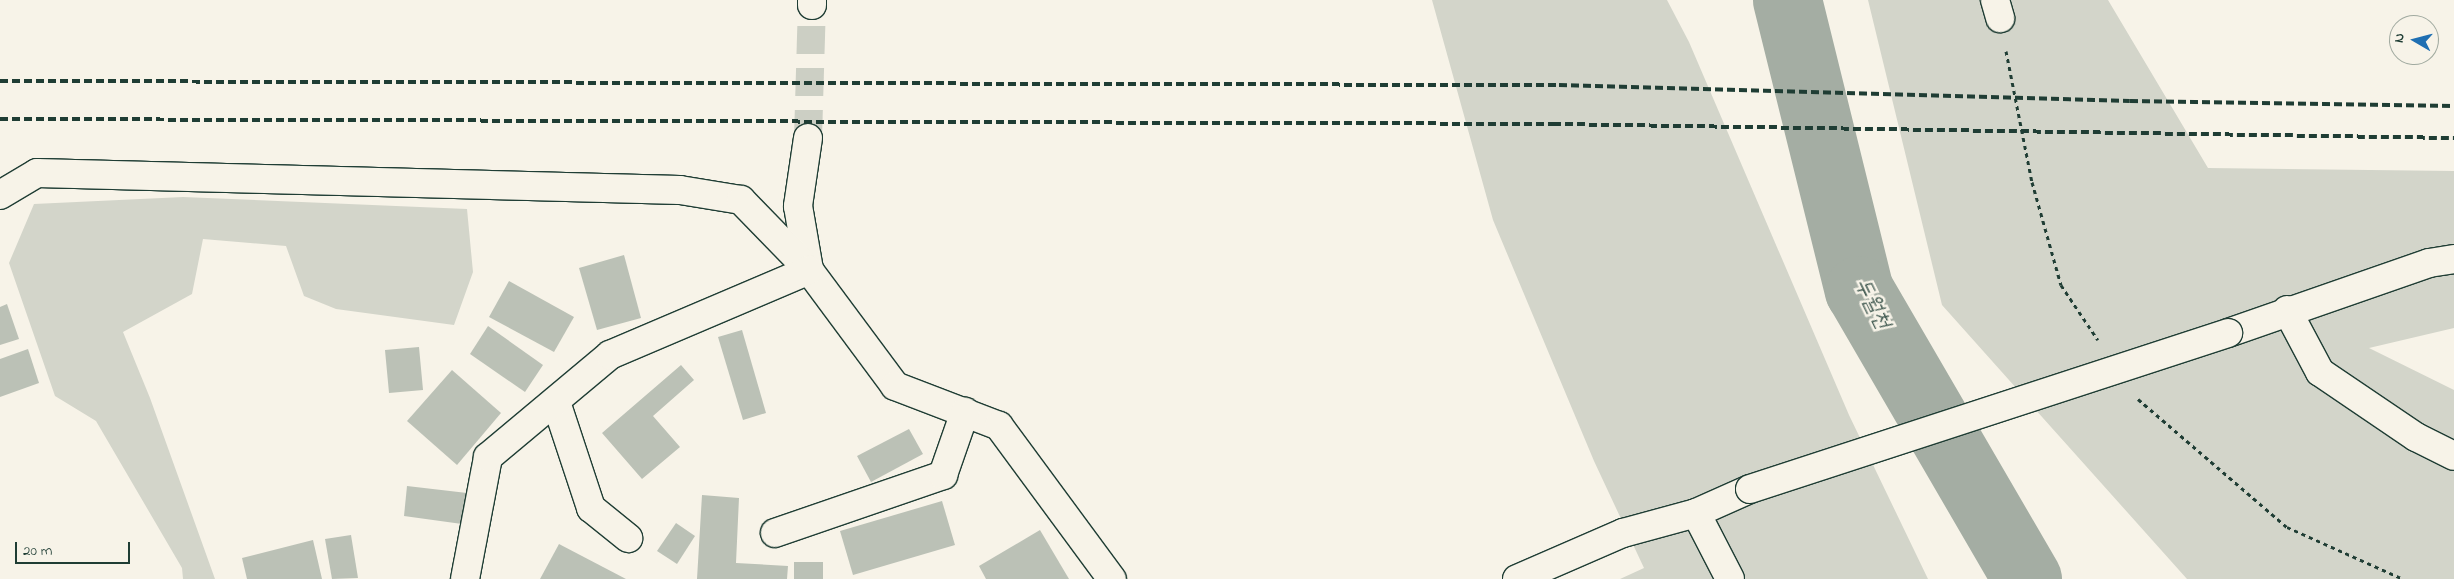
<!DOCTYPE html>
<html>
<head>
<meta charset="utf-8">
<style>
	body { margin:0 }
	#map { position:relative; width:2454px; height:579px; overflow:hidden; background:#f7f3e8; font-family:"Indie Flower","Poor Story",sans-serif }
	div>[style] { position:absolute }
	.green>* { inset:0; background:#d3d5ca }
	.river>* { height:69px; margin:-34.5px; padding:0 34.5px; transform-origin:34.5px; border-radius:34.5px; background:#a4ada3 }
	.building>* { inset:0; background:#bbc1b6 }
	.minor-tunnel>* { height:28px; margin-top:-14px; transform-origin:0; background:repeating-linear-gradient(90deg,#cccfc4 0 28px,transparent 0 42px) }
	.path>* { height:3px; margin-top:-1.5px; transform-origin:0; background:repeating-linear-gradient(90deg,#1f3d34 0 4px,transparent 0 8px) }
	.roads { filter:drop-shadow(1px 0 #1f3d34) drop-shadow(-1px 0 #1f3d34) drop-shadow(0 1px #1f3d34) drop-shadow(0 -1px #1f3d34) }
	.minor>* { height:28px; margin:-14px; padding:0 14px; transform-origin:14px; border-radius:14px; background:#f7f3e8 }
	.rail>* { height:4px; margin-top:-2px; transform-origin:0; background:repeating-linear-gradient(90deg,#1f3d34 0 8px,transparent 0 12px) }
	.bridges { filter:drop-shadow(1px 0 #1f3d34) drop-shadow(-1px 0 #1f3d34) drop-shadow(0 1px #1f3d34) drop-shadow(0 -1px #1f3d34) }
	.minor-bridge>* { height:28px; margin:-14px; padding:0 14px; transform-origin:14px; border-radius:14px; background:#f7f3e8 }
	span { translate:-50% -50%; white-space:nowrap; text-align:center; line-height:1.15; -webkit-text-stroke:5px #f7f3e8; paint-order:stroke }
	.water-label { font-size:22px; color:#405950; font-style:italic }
	.north { position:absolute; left:2389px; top:15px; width:50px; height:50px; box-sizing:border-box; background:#f7f3e8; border:1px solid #a1aaa0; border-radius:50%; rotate:278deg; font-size:14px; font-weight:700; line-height:20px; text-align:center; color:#1f3d34 }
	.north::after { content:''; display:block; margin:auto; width:18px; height:22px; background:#1f6fb2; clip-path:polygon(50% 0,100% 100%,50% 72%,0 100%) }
	.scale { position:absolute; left:15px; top:542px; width:115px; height:22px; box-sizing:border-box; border:2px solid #1f3d34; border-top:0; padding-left:6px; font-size:15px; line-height:18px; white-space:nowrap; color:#1f3d34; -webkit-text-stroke:4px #f7f3e8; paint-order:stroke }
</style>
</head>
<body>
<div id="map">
	<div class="green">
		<div style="clip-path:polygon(1432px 0,1667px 0,1689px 42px,1849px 415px,1928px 579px,1620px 579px,1644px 568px,1594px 461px,1493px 220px)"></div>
		<div style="clip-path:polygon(1868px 0,2108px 0,2208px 168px,2454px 171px,2454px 328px,2369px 348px,2454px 390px,2454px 579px,2187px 579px,1942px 305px)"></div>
		<div style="clip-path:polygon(183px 197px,467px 209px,473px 272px,454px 325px,336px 309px,304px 296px,286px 246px,203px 239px,192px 294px,123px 332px,150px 398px,215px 579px,183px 579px,182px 568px,96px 421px,55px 396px,9px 263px,34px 204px)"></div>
	</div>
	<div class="river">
		<div style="left:1787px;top:0;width:299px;rotate:76.1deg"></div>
		<div style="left:1859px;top:290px;width:334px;rotate:59.8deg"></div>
	</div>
	<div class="building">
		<div style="clip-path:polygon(624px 255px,641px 318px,597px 330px,579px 268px)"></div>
		<div style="clip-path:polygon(509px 281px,574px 317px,554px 352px,489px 317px)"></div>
		<div style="clip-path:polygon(7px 304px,19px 339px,0 345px,0 307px)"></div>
		<div style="clip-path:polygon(488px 326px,543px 365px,525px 392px,470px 354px)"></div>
		<div style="clip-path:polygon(742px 330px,766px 413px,743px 420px,718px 337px)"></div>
		<div style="clip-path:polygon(419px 347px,423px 390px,389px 393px,385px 350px)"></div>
		<div style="clip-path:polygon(28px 349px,39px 383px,0 397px,0 359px)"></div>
		<div style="clip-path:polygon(681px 365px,694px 380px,653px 416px,680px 447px,642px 479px,602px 433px)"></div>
		<div style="clip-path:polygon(452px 370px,501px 413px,457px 465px,407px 421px)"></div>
		<div style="clip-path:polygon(909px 429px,923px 454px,871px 482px,857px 456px)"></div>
		<div style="clip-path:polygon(407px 486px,467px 493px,462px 524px,404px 516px)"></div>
		<div style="clip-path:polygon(702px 495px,739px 498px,736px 563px,788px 566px,787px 579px,697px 579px)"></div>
		<div style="clip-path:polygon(942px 501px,955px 545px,853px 575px,840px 531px)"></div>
		<div style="clip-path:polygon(676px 523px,695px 536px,677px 564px,657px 551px)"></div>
		<div style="clip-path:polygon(1040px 530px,1069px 579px,986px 579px,979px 566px)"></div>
		<div style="clip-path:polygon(351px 535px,358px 578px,332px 579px,325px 539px)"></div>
		<div style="clip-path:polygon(313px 540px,322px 579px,247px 579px,242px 558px)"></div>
		<div style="clip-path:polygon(559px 544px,626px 579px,540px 579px)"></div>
		<div style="clip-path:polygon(794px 562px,823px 562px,823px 579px,794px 579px)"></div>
	</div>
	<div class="minor-tunnel">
		<div style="left:808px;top:138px;width:133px;rotate:-88.3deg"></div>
	</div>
	<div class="path">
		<div style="left:2006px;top:51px;width:134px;rotate:78.8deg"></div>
		<div style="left:2032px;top:182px;width:107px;rotate:74.3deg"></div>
		<div style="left:2061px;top:285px;width:66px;rotate:56.1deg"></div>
		<div style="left:2138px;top:399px;width:196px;rotate:40.7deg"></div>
		<div style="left:2287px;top:527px;width:127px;rotate:24.1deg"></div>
	</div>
	<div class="roads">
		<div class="minor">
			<div style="left:812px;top:0;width:5px;rotate:90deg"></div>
			<div style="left:1995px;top:0;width:19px;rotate:74deg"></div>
			<div style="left:808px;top:138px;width:69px;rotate:98.4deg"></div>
			<div style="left:798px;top:206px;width:65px;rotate:80.2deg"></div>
			<div style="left:0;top:195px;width:43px;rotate:-30.7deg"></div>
			<div style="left:37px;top:173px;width:643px;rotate:1.51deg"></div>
			<div style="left:680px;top:190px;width:62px;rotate:9.3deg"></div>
			<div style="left:741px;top:200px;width:98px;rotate:45.8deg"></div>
			<div style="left:809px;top:270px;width:144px;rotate:53.4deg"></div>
			<div style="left:895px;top:386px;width:111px;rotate:21deg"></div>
			<div style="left:999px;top:426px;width:190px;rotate:53.6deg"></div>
			<div style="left:2287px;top:310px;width:70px;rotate:62deg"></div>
			<div style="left:2320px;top:372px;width:116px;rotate:34.1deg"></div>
			<div style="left:2416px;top:437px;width:42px;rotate:26.6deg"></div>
			<div style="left:2228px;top:333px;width:213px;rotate:-19.2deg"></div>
			<div style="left:2429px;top:263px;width:25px;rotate:-9deg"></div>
			<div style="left:556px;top:402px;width:112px;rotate:71.7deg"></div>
			<div style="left:591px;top:508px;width:48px;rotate:39deg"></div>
			<div style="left:1696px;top:513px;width:74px;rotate:62.7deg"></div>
			<div style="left:775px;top:533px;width:178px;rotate:-19deg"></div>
			<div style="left:943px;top:475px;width:67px;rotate:-70.8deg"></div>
			<div style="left:465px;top:579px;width:124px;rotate:-79.3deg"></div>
			<div style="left:488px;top:457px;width:159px;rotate:-39.9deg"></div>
			<div style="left:610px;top:355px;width:216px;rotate:-23.1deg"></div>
			<div style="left:1517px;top:579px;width:116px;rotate:-23.5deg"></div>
			<div style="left:1623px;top:533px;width:76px;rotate:-15.3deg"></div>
			<div style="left:1696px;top:513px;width:59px;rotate:-24deg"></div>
		</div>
	</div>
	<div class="rail">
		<div style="left:0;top:81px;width:1559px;rotate:0.15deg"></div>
		<div style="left:1559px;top:85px;width:571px;rotate:1.61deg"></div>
		<div style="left:2130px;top:101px;width:324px;rotate:0.9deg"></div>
		<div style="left:0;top:119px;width:1553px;rotate:0.18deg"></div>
		<div style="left:1553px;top:124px;width:901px;rotate:0.89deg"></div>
	</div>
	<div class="bridges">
		<div class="minor-bridge">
			<div style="left:1750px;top:489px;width:503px;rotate:-18.07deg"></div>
		</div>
	</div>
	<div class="water-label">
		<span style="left:1871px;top:304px;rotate:64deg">두월천</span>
	</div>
	<div class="north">N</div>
	<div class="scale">20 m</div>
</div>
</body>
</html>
